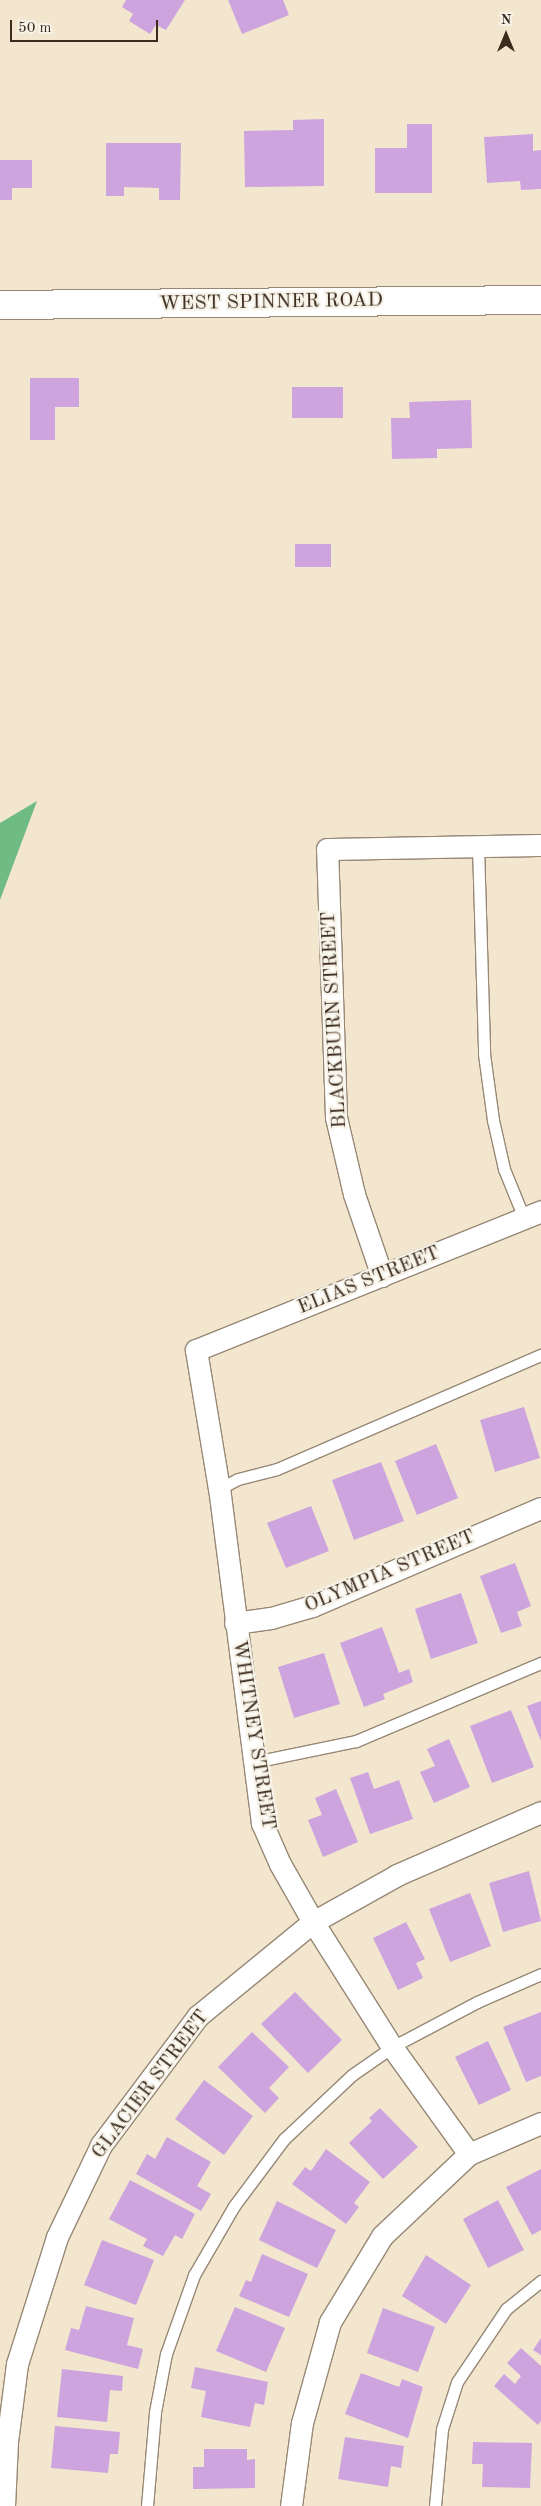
<!DOCTYPE html>
<html>
<head>
<meta charset="utf-8">
<style>
	body { margin:0 }
	#map { position:relative; width:541px; height:2506px; overflow:hidden; background:#f3e6ce; font-family:"Old Standard TT",serif }
	div>[style] { position:absolute }
	.forest>* { inset:0; background:#6ebb84 }
	.building>* { inset:0; background:#cda4de }
	.roads { filter:drop-shadow(1px 0 #978876) drop-shadow(-1px 0 #978876) drop-shadow(0 1px #978876) drop-shadow(0 -1px #978876) }
	.service>* { height:11px; margin:-5.5px; padding:0 5.5px; transform-origin:5.5px; border-radius:5.5px; background:#fff }
	.minor>* { height:21px; margin:-10.5px; padding:0 10.5px; transform-origin:10.5px; border-radius:10.5px; background:#fff }
	.tertiary>* { height:28px; margin:-14px; padding:0 14px; transform-origin:14px; border-radius:14px; background:#fff }
	span { translate:-50% -50%; white-space:nowrap; text-align:center; line-height:1.15; -webkit-text-stroke:4.5px #f7f3e8; paint-order:stroke }
	.street-label { font-size:20px; color:#3b2a1e }
	.north { position:absolute; left:481px; top:10px; width:50px; height:50px; -webkit-text-stroke:4px #f7f3e8; paint-order:stroke; rotate:0deg; font-size:14px; font-weight:700; line-height:20px; text-align:center; color:#3b2a1e }
	.north::after { content:''; display:block; margin:auto; width:18px; height:22px; background:#3b2a1e; clip-path:polygon(50% 0,100% 100%,50% 72%,0 100%) }
	.scale { position:absolute; left:10px; top:20px; width:148px; height:22px; box-sizing:border-box; border:2px solid #3b2a1e; border-top:0; padding-left:6px; font-size:15px; line-height:18px; white-space:nowrap; color:#3b2a1e; -webkit-text-stroke:4px #f7f3e8; paint-order:stroke }
</style>
</head>
<body>
<div id="map">
	<div class="forest">
		<div style="clip-path:polygon(37px 801px,0 900px,0 823px)"></div>
	</div>
	<div class="building">
		<div style="clip-path:polygon(126px 0,185px 0,166px 30px,156px 25px,150px 34px,129px 21px,133px 14px,122px 7px)"></div>
		<div style="clip-path:polygon(228px 0,283px 0,289px 15px,242px 34px)"></div>
		<div style="clip-path:polygon(324px 119px,324px 186px,245px 187px,244px 131px,293px 130px,293px 120px)"></div>
		<div style="clip-path:polygon(407px 124px,432px 124px,432px 193px,375px 193px,375px 148px,407px 148px)"></div>
		<div style="clip-path:polygon(533px 134px,533px 151px,541px 150px,541px 189px,521px 190px,520px 181px,487px 183px,484px 137px)"></div>
		<div style="clip-path:polygon(106px 143px,181px 143px,180px 200px,159px 200px,159px 188px,124px 187px,124px 196px,106px 196px)"></div>
		<div style="clip-path:polygon(0 160px,32px 160px,32px 188px,12px 188px,12px 200px,0 200px)"></div>
		<div style="clip-path:polygon(30px 378px,79px 378px,79px 407px,55px 407px,55px 440px,30px 440px)"></div>
		<div style="clip-path:polygon(292px 387px,343px 387px,343px 418px,292px 418px)"></div>
		<div style="clip-path:polygon(471px 400px,472px 448px,437px 449px,437px 458px,392px 459px,391px 418px,410px 418px,409px 402px)"></div>
		<div style="clip-path:polygon(295px 544px,331px 544px,331px 567px,295px 567px)"></div>
		<div style="clip-path:polygon(524px 1407px,540px 1458px,495px 1472px,480px 1420px)"></div>
		<div style="clip-path:polygon(436px 1444px,458px 1498px,417px 1515px,395px 1461px)"></div>
		<div style="clip-path:polygon(381px 1462px,404px 1521px,354px 1540px,332px 1480px)"></div>
		<div style="clip-path:polygon(311px 1506px,329px 1551px,286px 1568px,267px 1523px)"></div>
		<div style="clip-path:polygon(515px 1563px,531px 1606px,517px 1612px,522px 1626px,501px 1633px,480px 1576px)"></div>
		<div style="clip-path:polygon(461px 1593px,478px 1643px,431px 1659px,415px 1609px)"></div>
		<div style="clip-path:polygon(382px 1627px,399px 1673px,409px 1669px,413px 1682px,383px 1694px,385px 1699px,364px 1707px,340px 1643px)"></div>
		<div style="clip-path:polygon(324px 1653px,340px 1704px,294px 1718px,278px 1667px)"></div>
		<div style="clip-path:polygon(541px 1701px,541px 1741px,527px 1706px)"></div>
		<div style="clip-path:polygon(511px 1710px,534px 1767px,492px 1783px,470px 1726px)"></div>
		<div style="clip-path:polygon(449px 1739px,470px 1787px,434px 1803px,420px 1772px,435px 1766px,427px 1749px)"></div>
		<div style="clip-path:polygon(368px 1772px,374px 1789px,399px 1780px,413px 1819px,370px 1834px,350px 1778px)"></div>
		<div style="clip-path:polygon(336px 1789px,358px 1842px,323px 1857px,308px 1820px,322px 1815px,315px 1798px)"></div>
		<div style="clip-path:polygon(529px 1871px,541px 1921px,503px 1932px,489px 1883px)"></div>
		<div style="clip-path:polygon(470px 1893px,491px 1946px,450px 1962px,429px 1909px)"></div>
		<div style="clip-path:polygon(406px 1922px,425px 1959px,416px 1963px,423px 1978px,398px 1990px,373px 1938px)"></div>
		<div style="clip-path:polygon(295px 1992px,342px 2040px,308px 2073px,261px 2024px)"></div>
		<div style="clip-path:polygon(541px 2012px,541px 2076px,526px 2082px,503px 2027px)"></div>
		<div style="clip-path:polygon(252px 2032px,289px 2067px,269px 2088px,279px 2098px,265px 2113px,218px 2067px)"></div>
		<div style="clip-path:polygon(488px 2041px,511px 2090px,479px 2105px,455px 2057px)"></div>
		<div style="clip-path:polygon(204px 2080px,253px 2116px,224px 2155px,175px 2119px)"></div>
		<div style="clip-path:polygon(380px 2108px,418px 2147px,383px 2179px,349px 2143px,372px 2121px,369px 2118px)"></div>
		<div style="clip-path:polygon(167px 2137px,211px 2162px,197px 2186px,211px 2194px,201px 2211px,136px 2174px,147px 2154px,155px 2159px)"></div>
		<div style="clip-path:polygon(326px 2149px,370px 2182px,354px 2203px,359px 2207px,346px 2224px,292px 2184px,305px 2167px,311px 2171px)"></div>
		<div style="clip-path:polygon(541px 2169px,541px 2230px,532px 2235px,506px 2187px)"></div>
		<div style="clip-path:polygon(130px 2180px,195px 2214px,182px 2239px,175px 2235px,163px 2256px,143px 2246px,147px 2239px,109px 2219px)"></div>
		<div style="clip-path:polygon(498px 2200px,524px 2250px,488px 2268px,463px 2219px)"></div>
		<div style="clip-path:polygon(277px 2201px,336px 2230px,317px 2268px,259px 2240px)"></div>
		<div style="clip-path:polygon(102px 2240px,154px 2260px,136px 2305px,84px 2285px)"></div>
		<div style="clip-path:polygon(262px 2254px,308px 2274px,289px 2317px,239px 2296px,246px 2280px,251px 2282px)"></div>
		<div style="clip-path:polygon(426px 2255px,471px 2285px,446px 2324px,402px 2296px)"></div>
		<div style="clip-path:polygon(86px 2306px,134px 2318px,127px 2345px,143px 2349px,138px 2369px,65px 2350px,71px 2328px,79px 2330px)"></div>
		<div style="clip-path:polygon(235px 2307px,285px 2328px,266px 2372px,216px 2351px)"></div>
		<div style="clip-path:polygon(383px 2308px,435px 2327px,418px 2372px,367px 2353px)"></div>
		<div style="clip-path:polygon(541px 2338px,541px 2355px,533px 2350px)"></div>
		<div style="clip-path:polygon(521px 2348px,541px 2366px,541px 2421px,538px 2425px,494px 2386px,504px 2374px,515px 2384px,521px 2376px,507px 2363px)"></div>
		<div style="clip-path:polygon(195px 2367px,268px 2382px,264px 2405px,255px 2403px,250px 2427px,201px 2417px,206px 2391px,191px 2388px)"></div>
		<div style="clip-path:polygon(62px 2369px,123px 2376px,122px 2391px,110px 2390px,107px 2422px,57px 2417px)"></div>
		<div style="clip-path:polygon(361px 2373px,399px 2387px,402px 2379px,423px 2387px,408px 2438px,345px 2414px)"></div>
		<div style="clip-path:polygon(55px 2426px,120px 2432px,118px 2454px,110px 2454px,108px 2473px,51px 2468px)"></div>
		<div style="clip-path:polygon(345px 2437px,404px 2446px,401px 2468px,391px 2466px,388px 2487px,338px 2479px)"></div>
		<div style="clip-path:polygon(473px 2442px,532px 2443px,530px 2488px,482px 2487px,483px 2464px,472px 2464px)"></div>
		<div style="clip-path:polygon(204px 2449px,247px 2449px,247px 2460px,255px 2459px,255px 2488px,193px 2489px,193px 2467px,204px 2467px)"></div>
	</div>
	<div class="roads">
		<div class="service">
			<div style="left:478px;top:846px;width:208px;rotate:88.3deg"></div>
			<div style="left:484px;top:1054px;width:67px;rotate:82.2deg"></div>
			<div style="left:493px;top:1120px;width:50px;rotate:77.3deg"></div>
			<div style="left:504px;top:1169px;width:53px;rotate:67.8deg"></div>
			<div style="left:219px;top:1489px;width:21px;rotate:-28deg"></div>
			<div style="left:238px;top:1479px;width:40px;rotate:-14.4deg"></div>
			<div style="left:277px;top:1469px;width:288px;rotate:-23.4deg"></div>
			<div style="left:254px;top:1762px;width:104px;rotate:-11.6deg"></div>
			<div style="left:356px;top:1741px;width:201px;rotate:-22.9deg"></div>
			<div style="left:147px;top:2506px;width:94px;rotate:-85.1deg"></div>
			<div style="left:155px;top:2412px;width:59px;rotate:-79.3deg"></div>
			<div style="left:166px;top:2354px;width:84px;rotate:-70.5deg"></div>
			<div style="left:194px;top:2275px;width:80px;rotate:-59.9deg"></div>
			<div style="left:234px;top:2206px;width:84px;rotate:-53.3deg"></div>
			<div style="left:284px;top:2139px;width:93px;rotate:-43.3deg"></div>
			<div style="left:352px;top:2075px;width:49px;rotate:-35deg"></div>
			<div style="left:392px;top:2047px;width:96px;rotate:-27.9deg"></div>
			<div style="left:477px;top:2002px;width:70px;rotate:-23.6deg"></div>
			<div style="left:435px;top:2506px;width:77px;rotate:-84.8deg"></div>
			<div style="left:442px;top:2429px;width:49px;rotate:-72.3deg"></div>
			<div style="left:457px;top:2382px;width:88px;rotate:-56.1deg"></div>
			<div style="left:506px;top:2309px;width:45px;rotate:-38.7deg"></div>
		</div>
		<div class="minor">
			<div style="left:382px;top:1276px;width:87px;rotate:-108.9deg"></div>
			<div style="left:354px;top:1194px;width:79px;rotate:-103.2deg"></div>
			<div style="left:336px;top:1117px;width:268px;rotate:-91.9deg"></div>
			<div style="left:327px;top:849px;width:214px;rotate:-1.1deg"></div>
			<div style="left:235px;top:1623px;width:36px;rotate:-8deg"></div>
			<div style="left:271px;top:1618px;width:43px;rotate:-16.3deg"></div>
			<div style="left:312px;top:1606px;width:249px;rotate:-23.2deg"></div>
			<div style="left:469px;top:2154px;width:132px;rotate:-125.7deg"></div>
			<div style="left:392px;top:2047px;width:148px;rotate:-122.3deg"></div>
			<div style="left:313px;top:1922px;width:67px;rotate:-119.6deg"></div>
			<div style="left:280px;top:1864px;width:45px;rotate:-113.7deg"></div>
			<div style="left:262px;top:1823px;width:337px;rotate:-97.3deg"></div>
			<div style="left:219px;top:1489px;width:141px;rotate:-99.4deg"></div>
			<div style="left:196px;top:1350px;width:372px;rotate:-21.9deg"></div>
			<div style="left:4px;top:2506px;width:64px;rotate:-87.3deg"></div>
			<div style="left:7px;top:2442px;width:79px;rotate:-82.7deg"></div>
			<div style="left:17px;top:2364px;width:133px;rotate:-72.5deg"></div>
			<div style="left:57px;top:2237px;width:102px;rotate:-64.4deg"></div>
			<div style="left:101px;top:2145px;width:161px;rotate:-53.1deg"></div>
			<div style="left:198px;top:2016px;width:149px;rotate:-39.3deg"></div>
			<div style="left:313px;top:1922px;width:96px;rotate:-29.2deg"></div>
			<div style="left:397px;top:1875px;width:157px;rotate:-23.6deg"></div>
			<div style="left:291px;top:2506px;width:84px;rotate:-82.5deg"></div>
			<div style="left:302px;top:2423px;width:105px;rotate:-74.5deg"></div>
			<div style="left:330px;top:2322px;width:100px;rotate:-58.8deg"></div>
			<div style="left:382px;top:2236px;width:120px;rotate:-43.3deg"></div>
			<div style="left:469px;top:2154px;width:78px;rotate:-23.3deg"></div>
		</div>
		<div class="tertiary">
			<div style="left:0;top:305px;width:541px;rotate:-0.53deg"></div>
		</div>
	</div>
	<div class="street-label">
		<span style="left:271px;top:303px;rotate:-1deg">WEST SPINNER ROAD</span>
		<span style="left:335px;top:1020px;rotate:-93deg">BLACKBURN STREET</span>
		<span style="left:369px;top:1281px;rotate:-22deg">ELIAS STREET</span>
		<span style="left:390px;top:1572px;rotate:-23deg">OLYMPIA STREET</span>
		<span style="left:253px;top:1735px;rotate:81deg">WHITNEY STREET</span>
		<span style="left:151px;top:2085px;rotate:-53deg">GLACIER STREET</span>
	</div>
	<div class="north">N</div>
	<div class="scale">50 m</div>
</div>
</body>
</html>
